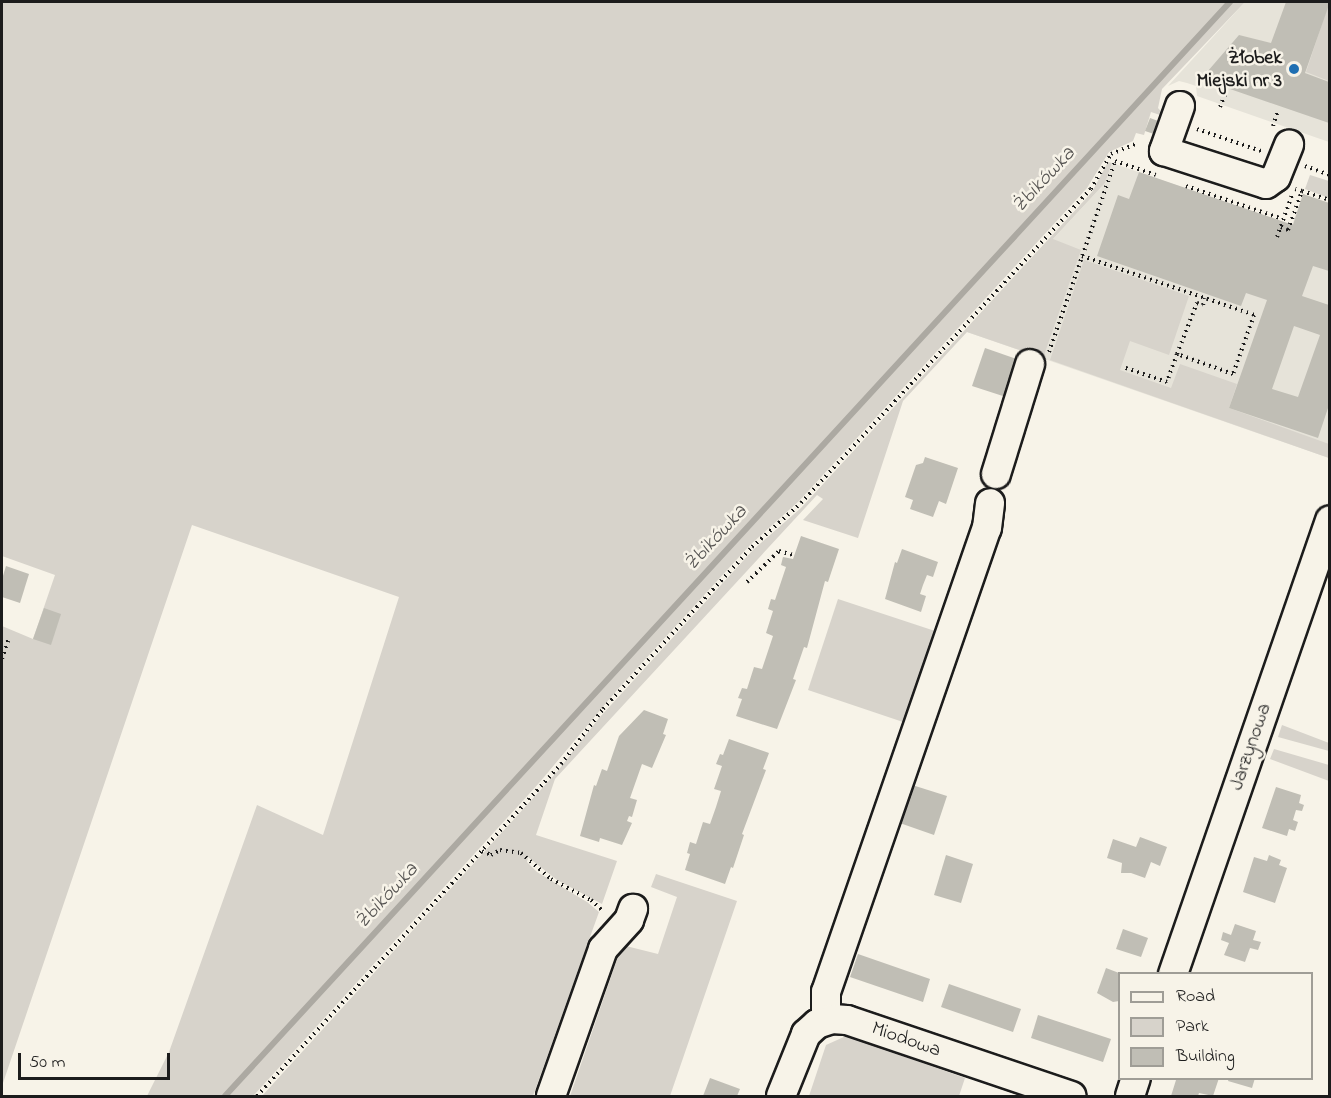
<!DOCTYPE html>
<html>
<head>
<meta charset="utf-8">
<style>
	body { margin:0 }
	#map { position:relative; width:1331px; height:1098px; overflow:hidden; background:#f7f3e8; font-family:"Indie Flower",sans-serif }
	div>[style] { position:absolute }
	.built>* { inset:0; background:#e6e3d9 }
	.green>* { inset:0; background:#d7d3cb }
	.stream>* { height:6px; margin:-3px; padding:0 3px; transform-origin:3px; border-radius:3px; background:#aca9a2 }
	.building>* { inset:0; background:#c0beb5 }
	.path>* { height:4px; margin-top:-2px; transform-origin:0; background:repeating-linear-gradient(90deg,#1c1c1c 0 1.5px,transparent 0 6px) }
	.roads { filter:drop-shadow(2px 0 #1c1c1c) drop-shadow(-2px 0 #1c1c1c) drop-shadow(0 2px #1c1c1c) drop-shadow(0 -2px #1c1c1c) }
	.minor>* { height:28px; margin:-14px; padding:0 14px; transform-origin:14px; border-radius:14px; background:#f7f3e8 }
	.dots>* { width:16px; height:16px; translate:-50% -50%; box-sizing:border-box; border:3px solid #f7f3e8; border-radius:50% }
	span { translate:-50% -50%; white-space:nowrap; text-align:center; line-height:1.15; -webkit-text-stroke:5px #f7f3e8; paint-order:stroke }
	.poi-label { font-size:20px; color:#1c1c1c; font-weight:700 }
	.right { translate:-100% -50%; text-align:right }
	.street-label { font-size:20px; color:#1c1c1c }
	.water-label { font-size:21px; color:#565452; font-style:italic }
	.frame { position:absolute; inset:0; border:3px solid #1c1c1c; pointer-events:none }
	.legend { position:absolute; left:1118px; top:972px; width:195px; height:108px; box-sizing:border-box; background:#f7f3e8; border:2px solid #9f9d96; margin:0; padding:8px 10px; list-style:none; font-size:18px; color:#1c1c1c }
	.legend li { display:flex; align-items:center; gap:12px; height:30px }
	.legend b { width:30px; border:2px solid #9f9d96 }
	.scale { position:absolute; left:18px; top:1053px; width:152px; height:27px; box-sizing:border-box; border:3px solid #1c1c1c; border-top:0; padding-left:8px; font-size:18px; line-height:21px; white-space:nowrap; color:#1c1c1c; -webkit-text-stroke:4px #f7f3e8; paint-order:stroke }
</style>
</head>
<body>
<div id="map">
	<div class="built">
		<div style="clip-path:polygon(1245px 2px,1329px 2px,1329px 142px,1197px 96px,1196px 86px,1187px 83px,1179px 81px,1168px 86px)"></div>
		<div style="clip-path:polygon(1112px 163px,1292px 225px,1303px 194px,1329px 203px,1329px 458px,967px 332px,1105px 183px)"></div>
	</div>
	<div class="green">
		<div style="clip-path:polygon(2px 2px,1245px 2px,1162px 89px,1158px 108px,1166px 117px,1151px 112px,1144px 135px,1136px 133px,1133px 141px,1109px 152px,1087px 188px,799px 501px,750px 545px,617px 690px,539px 783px,253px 1096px,147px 1096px,169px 1052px,257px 805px,323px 835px,399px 597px,192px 525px,2px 1086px,2px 626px,33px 639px,55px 575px,2px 556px)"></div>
		<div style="clip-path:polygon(1329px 3px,1329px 81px,1306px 72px)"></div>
		<div style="clip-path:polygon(1108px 162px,1112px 163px,1105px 183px,1053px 239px,1081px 250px,1043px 358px,967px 332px,903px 401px,858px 538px,803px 520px,823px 499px,817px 495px,555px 779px,536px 835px,617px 861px,602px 904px,557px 880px,528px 857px,527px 862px,537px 872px,587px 902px,599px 912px,533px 1096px,262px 1096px,557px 772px,600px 717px,754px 549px,801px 508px,1092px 192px)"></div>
		<div style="clip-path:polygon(1310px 175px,1329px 181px,1329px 198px,1305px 189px)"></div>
		<div style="clip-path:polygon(1084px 260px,1189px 296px,1169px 355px,1130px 341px,1120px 370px,1171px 388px,1180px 364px,1237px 384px,1229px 408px,1329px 444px,1329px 458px,1050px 360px)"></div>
		<div style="clip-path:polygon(838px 599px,935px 631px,903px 722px,808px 690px)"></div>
		<div style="clip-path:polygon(1282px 725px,1329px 743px,1329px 751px,1278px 737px)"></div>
		<div style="clip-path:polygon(1274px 749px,1329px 765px,1329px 781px,1270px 759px)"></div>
		<div style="clip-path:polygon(656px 874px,737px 901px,670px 1096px,570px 1096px,622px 945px,658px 954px,677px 897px,651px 887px)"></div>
		<div style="clip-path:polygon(846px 1036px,965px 1078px,959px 1096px,809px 1096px,826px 1045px)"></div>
	</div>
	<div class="stream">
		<div style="left:225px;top:1096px;width:1486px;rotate:-47.43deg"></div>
	</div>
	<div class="building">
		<div style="clip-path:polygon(1286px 2px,1330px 2px,1305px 73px,1329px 82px,1329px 123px,1201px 79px,1239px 35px,1271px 43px)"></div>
		<div style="clip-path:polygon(1150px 118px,1161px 122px,1157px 135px,1145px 131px)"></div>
		<div style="clip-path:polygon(evenodd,1139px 172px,1293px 225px,1303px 194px,1329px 203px,1329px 271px,1313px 266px,1302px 296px,1329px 305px,1329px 405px,1318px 438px,1229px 408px,1267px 300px,1246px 293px,1241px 306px,1097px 256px,1118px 195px,1129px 199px,1139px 172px,1294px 326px,1320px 335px,1298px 397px,1272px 389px,1294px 326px)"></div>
		<div style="clip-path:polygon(985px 348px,1022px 361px,1009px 398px,972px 386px)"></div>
		<div style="clip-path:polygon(925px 457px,958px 468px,946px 504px,939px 501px,933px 517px,910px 509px,913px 500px,905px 497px,916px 465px,923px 463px)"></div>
		<div style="clip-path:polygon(801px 536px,839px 549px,828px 582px,825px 581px,807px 648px,804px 647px,793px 679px,796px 680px,777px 729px,736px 716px,742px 699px,738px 698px,742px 688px,747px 689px,754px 667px,762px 669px,773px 636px,766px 633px,773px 611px,768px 609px,771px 599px,775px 600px,786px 567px,781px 565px,783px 557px,793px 559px)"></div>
		<div style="clip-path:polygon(902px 549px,938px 562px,933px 577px,927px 575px,923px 585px,920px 594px,926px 596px,921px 612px,885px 599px,895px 562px,897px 563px)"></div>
		<div style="clip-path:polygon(6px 566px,29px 574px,20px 603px,2px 597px,2px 579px)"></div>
		<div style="clip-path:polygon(44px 608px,61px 614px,51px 645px,33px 639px)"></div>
		<div style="clip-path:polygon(644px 710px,668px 719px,663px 734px,666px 735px,652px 768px,642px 764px,630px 798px,637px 800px,632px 817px,629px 816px,627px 821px,632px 823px,622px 845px,600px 838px,599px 842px,580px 836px,594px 785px,596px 786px,602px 769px,607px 771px,619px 736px)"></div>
		<div style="clip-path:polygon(729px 739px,769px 753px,763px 769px,766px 770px,742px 834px,744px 835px,733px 868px,731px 867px,725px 884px,685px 870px,690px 854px,687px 853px,690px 842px,696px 844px,703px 822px,710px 824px,716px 807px,721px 791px,714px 789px,722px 766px,716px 764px,720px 754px,723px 755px)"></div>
		<div style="clip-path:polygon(909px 784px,947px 796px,934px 835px,894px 821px)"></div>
		<div style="clip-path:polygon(1276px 787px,1301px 795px,1299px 803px,1304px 805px,1302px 811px,1296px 810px,1293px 820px,1298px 822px,1295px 831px,1289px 829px,1287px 836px,1262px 828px)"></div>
		<div style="clip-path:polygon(1140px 837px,1167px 847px,1160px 866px,1151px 862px,1145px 878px,1131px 873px,1121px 873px,1122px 863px,1107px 858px,1113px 839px,1136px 847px)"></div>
		<div style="clip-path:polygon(946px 855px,973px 864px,961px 903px,934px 895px)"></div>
		<div style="clip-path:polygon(1269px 855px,1281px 860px,1279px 865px,1287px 868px,1275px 903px,1243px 892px,1254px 857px,1267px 861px)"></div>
		<div style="clip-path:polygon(1235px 924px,1256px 931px,1253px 940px,1261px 942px,1258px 950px,1250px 948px,1245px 962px,1224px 955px,1229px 943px,1221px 940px,1223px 932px,1231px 935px)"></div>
		<div style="clip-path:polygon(1123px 929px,1148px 938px,1141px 957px,1116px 949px)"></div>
		<div style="clip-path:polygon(858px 954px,930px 979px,923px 1002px,850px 977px)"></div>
		<div style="clip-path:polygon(1106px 968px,1119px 973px,1119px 1001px,1113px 1002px,1097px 993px)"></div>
		<div style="clip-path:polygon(949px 984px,1021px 1009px,1013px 1032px,941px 1007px)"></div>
		<div style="clip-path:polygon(1038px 1015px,1111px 1039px,1103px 1062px,1031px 1038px)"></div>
		<div style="clip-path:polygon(710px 1078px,740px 1089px,737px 1096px,703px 1096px)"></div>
		<div style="clip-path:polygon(1173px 1078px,1219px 1078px,1213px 1096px,1199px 1093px,1198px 1096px,1171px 1096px,1176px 1080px)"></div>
		<div style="clip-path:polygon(1229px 1078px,1255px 1078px,1252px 1088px,1228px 1081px)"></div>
	</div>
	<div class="path">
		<div style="left:1220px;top:107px;width:16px;rotate:-68deg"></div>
		<div style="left:1273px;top:126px;width:16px;rotate:-72deg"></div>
		<div style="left:1197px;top:129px;width:68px;rotate:19deg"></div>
		<div style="left:1305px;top:166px;width:27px;rotate:20deg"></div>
		<div style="left:1186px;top:186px;width:102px;rotate:18.8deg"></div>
		<div style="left:1302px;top:191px;width:29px;rotate:18deg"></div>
		<div style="left:1281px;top:227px;width:8px;rotate:23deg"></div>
		<div style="left:1288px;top:230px;width:41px;rotate:-70.3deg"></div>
		<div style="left:1302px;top:191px;width:7px;rotate:-164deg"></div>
		<div style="left:1277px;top:237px;width:45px;rotate:-70.3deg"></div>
		<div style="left:1082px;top:256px;width:182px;rotate:18.9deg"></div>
		<div style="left:1254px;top:315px;width:63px;rotate:109.6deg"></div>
		<div style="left:1233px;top:374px;width:59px;rotate:-160.3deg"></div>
		<div style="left:1177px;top:354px;width:30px;rotate:110deg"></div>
		<div style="left:1167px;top:382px;width:46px;rotate:-161.2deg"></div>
		<div style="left:1049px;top:352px;width:202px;rotate:-70.9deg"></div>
		<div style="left:1115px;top:161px;width:43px;rotate:18.9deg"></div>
		<div style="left:1177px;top:354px;width:55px;rotate:-68.6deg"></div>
		<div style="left:1197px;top:303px;width:6px;rotate:18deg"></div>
		<div style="left:1203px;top:305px;width:7px;rotate:-74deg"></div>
		<div style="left:747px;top:582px;width:45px;rotate:-44.1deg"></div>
		<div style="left:779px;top:551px;width:15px;rotate:16deg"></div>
		<div style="left:2px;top:659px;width:22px;rotate:-72deg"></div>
		<div style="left:482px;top:851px;width:10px;rotate:24deg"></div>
		<div style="left:491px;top:855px;width:10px;rotate:-29deg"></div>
		<div style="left:500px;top:850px;width:21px;rotate:8deg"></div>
		<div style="left:521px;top:853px;width:40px;rotate:41deg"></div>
		<div style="left:551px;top:879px;width:45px;rotate:27.7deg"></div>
		<div style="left:591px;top:900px;width:16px;rotate:43deg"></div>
		<div style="left:257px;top:1096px;width:450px;rotate:-47.5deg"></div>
		<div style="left:561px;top:764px;width:69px;rotate:-52.6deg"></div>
		<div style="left:603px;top:709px;width:220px;rotate:-47.4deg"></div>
		<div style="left:752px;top:547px;width:66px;rotate:-41.9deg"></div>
		<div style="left:801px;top:503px;width:427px;rotate:-47.3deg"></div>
		<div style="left:1091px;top:189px;width:40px;rotate:-60.3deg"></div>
		<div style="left:1111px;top:154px;width:29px;rotate:-22deg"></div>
	</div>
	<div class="roads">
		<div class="minor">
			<div style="left:1180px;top:106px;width:48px;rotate:109.6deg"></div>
			<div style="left:1164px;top:151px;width:107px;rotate:17.9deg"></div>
			<div style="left:1266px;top:184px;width:12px;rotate:-35deg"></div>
			<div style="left:1276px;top:177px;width:35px;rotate:-68deg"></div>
			<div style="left:996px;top:474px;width:115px;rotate:-72.8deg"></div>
			<div style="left:1173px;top:974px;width:480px;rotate:-70.9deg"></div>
			<div style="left:826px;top:1020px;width:28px;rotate:-90deg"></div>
			<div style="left:826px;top:992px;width:491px;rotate:-70.9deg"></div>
			<div style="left:987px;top:528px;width:25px;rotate:-83deg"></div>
			<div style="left:551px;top:1096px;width:156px;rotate:-70.5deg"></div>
			<div style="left:603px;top:949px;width:39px;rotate:-48deg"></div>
			<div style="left:629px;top:920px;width:12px;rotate:-70deg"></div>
			<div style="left:781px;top:1096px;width:67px;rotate:-68deg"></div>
			<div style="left:806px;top:1034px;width:15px;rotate:-42deg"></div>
			<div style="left:817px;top:1024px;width:16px;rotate:-18deg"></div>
			<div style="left:832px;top:1019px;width:15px;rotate:4deg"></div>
			<div style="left:847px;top:1020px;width:237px;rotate:18.7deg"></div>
			<div style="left:1130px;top:1096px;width:19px;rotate:-72deg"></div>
		</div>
	</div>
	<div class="dots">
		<div style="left:1294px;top:69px;background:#1f6fb2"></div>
	</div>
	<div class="poi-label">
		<span class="right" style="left:1282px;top:70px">Żłobek<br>Miejski nr 3</span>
	</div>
	<div class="street-label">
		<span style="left:1251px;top:747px;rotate:-71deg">Jarzynowa</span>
		<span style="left:906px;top:1040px;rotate:19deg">Miodowa</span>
	</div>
	<div class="water-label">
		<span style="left:1044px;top:180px;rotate:-47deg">Żbikówka</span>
		<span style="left:716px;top:538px;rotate:-47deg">Żbikówka</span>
		<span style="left:387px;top:896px;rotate:-47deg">Żbikówka</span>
	</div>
	<div class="frame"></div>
	<ul class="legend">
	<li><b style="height:8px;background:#f7f3e8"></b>Road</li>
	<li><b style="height:16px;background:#d7d3cb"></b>Park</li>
	<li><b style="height:16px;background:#c0beb5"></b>Building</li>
	</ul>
	<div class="scale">50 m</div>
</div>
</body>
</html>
